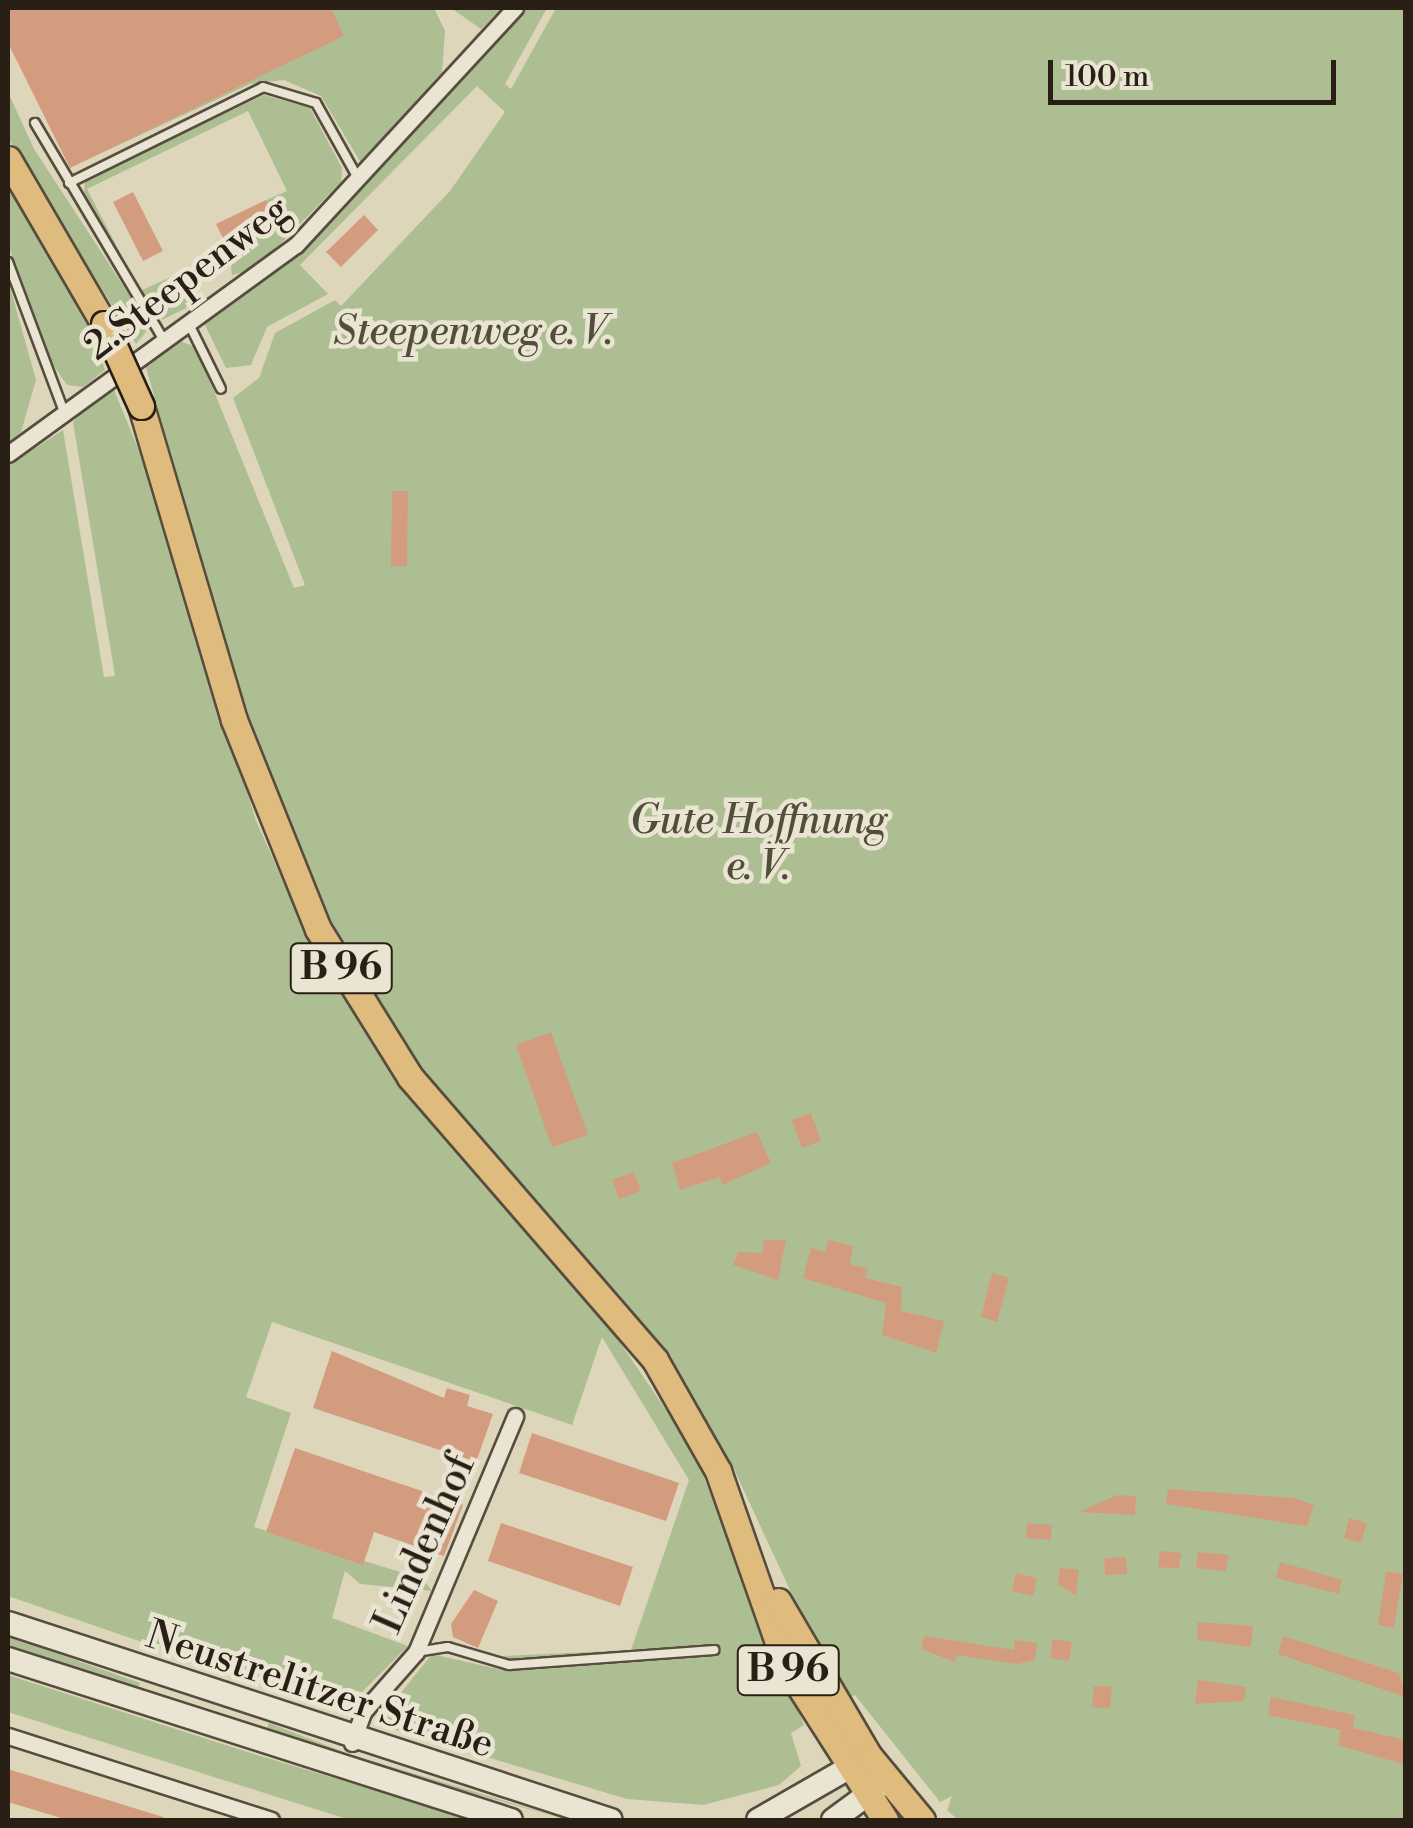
<!DOCTYPE html>
<html>
<head>
<meta charset="utf-8">
<style>
	body { margin:0 }
	#map { position:relative; width:1413px; height:1828px; overflow:hidden; background:#ded6bb; font-family:"Libre Bodoni",serif }
	div>[style] { position:absolute }
	.green>* { inset:0; background:#aebe93 }
	.building>* { inset:0; background:#d49c7f }
	.roads { filter:drop-shadow(2px 0 #564d3e) drop-shadow(-2px 0 #564d3e) drop-shadow(0 2px #564d3e) drop-shadow(0 -2px #564d3e) }
	.service>* { height:8px; margin:-4px; padding:0 4px; transform-origin:4px; border-radius:4px; background:#eae4d3 }
	.minor>* { height:15px; margin:-7.5px; padding:0 7.5px; transform-origin:7.5px; border-radius:7.5px; background:#eae4d3 }
	.secondary>* { height:22px; margin:-11px; padding:0 11px; transform-origin:11px; border-radius:11px; background:#eae4d3 }
	.primary>* { height:25px; margin:-12.5px; padding:0 12.5px; transform-origin:12.5px; border-radius:12.5px; background:#dfbb7e }
	.bridges { filter:drop-shadow(2px 0 #291f15) drop-shadow(-2px 0 #291f15) drop-shadow(0 2px #291f15) drop-shadow(0 -2px #291f15) }
	.primary-bridge>* { height:25px; margin:-12.5px; padding:0 12.5px; transform-origin:12.5px; border-radius:12.5px; background:#dfbb7e }
	span { translate:-50% -50%; white-space:nowrap; text-align:center; line-height:1.15; -webkit-text-stroke:9px #eae4d3; paint-order:stroke }
	.shield-label span { padding:2px 8px; background:#eae4d3; border:2px solid; border-radius:8px; -webkit-text-stroke-width:0 }
	.shield-label { font-size:38px; color:#291f15; font-weight:700 }
	.street-label { font-size:40px; color:#291f15 }
	.park-label { font-size:40px; color:#514f3b; font-style:italic }
	.frame { position:absolute; inset:0; border:10px solid #291f15; pointer-events:none }
	.scale { position:absolute; left:1048px; top:60px; width:288px; height:45px; box-sizing:border-box; border:5px solid #291f15; border-top:0; padding-left:12px; font-size:30px; line-height:35px; white-space:nowrap; color:#291f15; -webkit-text-stroke:8px #eae4d3; paint-order:stroke }
</style>
</head>
<body>
<div id="map">
	<div class="green">
		<div style="clip-path:polygon(330px 8px,434px 8px,445px 31px,442px 72px,361px 163px,321px 96px,284px 80px,250px 84px,78px 164px,343px 36px)"></div>
		<div style="clip-path:polygon(451px 8px,502px 8px,481px 29px)"></div>
		<div style="clip-path:polygon(527px 8px,547px 8px,505px 84px,511px 89px,556px 8px,1405px 8px,1405px 1820px,958px 1820px,947px 1810px,952px 1796px,940px 1802px,855px 1695px,842px 1702px,732px 1465px,665px 1354px,422px 1069px,331px 921px,247px 715px,144px 361px,174px 339px,196px 347px,294px 588px,305px 585px,233px 398px,259px 378px,275px 333px,335px 300px,341px 306px,450px 191px,505px 112px,477px 86px,300px 265px,328px 294px,267px 327px,251px 365px,226px 368px,203px 321px,301px 250px)"></div>
		<div style="clip-path:polygon(8px 92px,34px 149px,143px 316px,146px 332px,136px 344px,8px 138px)"></div>
		<div style="clip-path:polygon(264px 95px,310px 108px,342px 168px,341px 182px,256px 269px,232px 275px,229px 250px,278px 226px,266px 200px,287px 191px,248px 111px,87px 189px,140px 291px,208px 260px,186px 308px,162px 320px,136px 291px,84px 196px,85px 180px)"></div>
		<div style="clip-path:polygon(8px 186px,92px 331px,105px 370px,83px 387px,67px 385px,53px 365px,8px 245px)"></div>
		<div style="clip-path:polygon(8px 280px,36px 380px,21px 432px,8px 445px)"></div>
		<div style="clip-path:polygon(111px 383px,164px 511px,256px 821px,308px 936px,401px 1085px,593px 1303px,692px 1448px,804px 1725px,791px 1733px,801px 1766px,779px 1785px,703px 1805px,627px 1799px,376px 1724px,432px 1654px,507px 1671px,717px 1656px,716px 1645px,600px 1658px,513px 1661px,503px 1656px,631px 1650px,689px 1480px,602px 1337px,572px 1425px,272px 1322px,246px 1397px,291px 1413px,254px 1527px,423px 1579px,432px 1591px,360px 1584px,345px 1571px,332px 1618px,408px 1646px,343px 1711px,8px 1596px,8px 466px,63px 430px,104px 677px,115px 676px,73px 422px)"></div>
		<div style="clip-path:polygon(8px 1636px,140px 1683px,136px 1693px,8px 1647px)"></div>
		<div style="clip-path:polygon(8px 1675px,257px 1755px,476px 1820px,350px 1820px,8px 1712px)"></div>
		<div style="clip-path:polygon(269px 1723px,346px 1753px,568px 1820px,264px 1735px)"></div>
	</div>
	<div class="building">
		<div style="clip-path:polygon(8px 8px,331px 8px,344px 36px,70px 168px,8px 43px)"></div>
		<div style="clip-path:polygon(133px 192px,163px 251px,143px 261px,113px 202px)"></div>
		<div style="clip-path:polygon(266px 200px,278px 226px,229px 250px,216px 224px)"></div>
		<div style="clip-path:polygon(364px 215px,378px 230px,341px 267px,326px 252px)"></div>
		<div style="clip-path:polygon(392px 491px,408px 491px,407px 566px,391px 566px)"></div>
		<div style="clip-path:polygon(551px 1032px,588px 1135px,552px 1147px,516px 1045px)"></div>
		<div style="clip-path:polygon(811px 1113px,821px 1141px,802px 1148px,792px 1120px)"></div>
		<div style="clip-path:polygon(757px 1132px,771px 1163px,722px 1185px,720px 1177px,680px 1190px,672px 1163px)"></div>
		<div style="clip-path:polygon(634px 1172px,641px 1191px,619px 1199px,612px 1180px)"></div>
		<div style="clip-path:polygon(763px 1240px,786px 1240px,778px 1280px,733px 1265px,738px 1252px,763px 1253px)"></div>
		<div style="clip-path:polygon(828px 1240px,853px 1246px,850px 1264px,868px 1269px,865px 1278px,902px 1287px,901px 1311px,944px 1321px,936px 1353px,882px 1335px,886px 1303px,803px 1278px,811px 1248px,825px 1252px)"></div>
		<div style="clip-path:polygon(992px 1273px,1009px 1278px,997px 1322px,981px 1317px)"></div>
		<div style="clip-path:polygon(332px 1351px,444px 1398px,447px 1388px,470px 1395px,467px 1406px,493px 1414px,476px 1462px,313px 1408px)"></div>
		<div style="clip-path:polygon(532px 1433px,679px 1483px,666px 1521px,519px 1473px)"></div>
		<div style="clip-path:polygon(295px 1448px,463px 1505px,444px 1556px,374px 1532px,363px 1565px,266px 1532px)"></div>
		<div style="clip-path:polygon(1168px 1489px,1294px 1498px,1314px 1505px,1307px 1526px,1166px 1504px)"></div>
		<div style="clip-path:polygon(1117px 1495px,1136px 1496px,1135px 1515px,1079px 1512px)"></div>
		<div style="clip-path:polygon(1349px 1518px,1367px 1523px,1361px 1543px,1344px 1538px)"></div>
		<div style="clip-path:polygon(501px 1523px,633px 1567px,620px 1606px,488px 1561px)"></div>
		<div style="clip-path:polygon(1027px 1523px,1052px 1525px,1051px 1540px,1026px 1538px)"></div>
		<div style="clip-path:polygon(1160px 1551px,1181px 1553px,1179px 1569px,1158px 1567px)"></div>
		<div style="clip-path:polygon(1198px 1552px,1229px 1555px,1226px 1571px,1196px 1568px)"></div>
		<div style="clip-path:polygon(1126px 1557px,1127px 1574px,1105px 1575px,1104px 1558px)"></div>
		<div style="clip-path:polygon(1280px 1562px,1342px 1580px,1339px 1594px,1276px 1578px)"></div>
		<div style="clip-path:polygon(1060px 1568px,1079px 1570px,1076px 1596px,1058px 1584px)"></div>
		<div style="clip-path:polygon(1386px 1571px,1403px 1574px,1394px 1628px,1378px 1625px)"></div>
		<div style="clip-path:polygon(1016px 1573px,1037px 1578px,1033px 1596px,1012px 1591px)"></div>
		<div style="clip-path:polygon(474px 1590px,498px 1601px,478px 1648px,453px 1637px,451px 1624px)"></div>
		<div style="clip-path:polygon(1198px 1622px,1253px 1626px,1251px 1647px,1197px 1640px)"></div>
		<div style="clip-path:polygon(924px 1636px,1014px 1650px,1015px 1640px,1037px 1643px,1035px 1660px,1018px 1664px,956px 1655px,955px 1662px,921px 1649px)"></div>
		<div style="clip-path:polygon(1283px 1636px,1399px 1673px,1406px 1697px,1278px 1654px)"></div>
		<div style="clip-path:polygon(1053px 1639px,1072px 1642px,1069px 1661px,1050px 1658px)"></div>
		<div style="clip-path:polygon(1198px 1680px,1246px 1687px,1244px 1701px,1195px 1704px)"></div>
		<div style="clip-path:polygon(1094px 1686px,1112px 1687px,1110px 1709px,1092px 1707px)"></div>
		<div style="clip-path:polygon(1271px 1697px,1355px 1715px,1353px 1728px,1406px 1740px,1406px 1765px,1338px 1745px,1341px 1730px,1268px 1715px)"></div>
		<div style="clip-path:polygon(8px 1769px,163px 1817px,163px 1820px,68px 1820px,8px 1802px)"></div>
	</div>
	<div class="roads">
		<div class="service">
			<div style="left:35px;top:123px;width:249px;rotate:59.3deg"></div>
			<div style="left:69px;top:183px;width:216px;rotate:-26.3deg"></div>
			<div style="left:263px;top:87px;width:55px;rotate:16.8deg"></div>
			<div style="left:316px;top:103px;width:86px;rotate:60.8deg"></div>
			<div style="left:8px;top:262px;width:160px;rotate:69.5deg"></div>
			<div style="left:189px;top:324px;width:72px;rotate:63.8deg"></div>
			<div style="left:416px;top:1652px;width:32px;rotate:-9deg"></div>
			<div style="left:448px;top:1647px;width:64px;rotate:16.4deg"></div>
			<div style="left:509px;top:1665px;width:206px;rotate:-4.2deg"></div>
		</div>
		<div class="minor">
			<div style="left:8px;top:454px;width:356px;rotate:-36deg"></div>
			<div style="left:296px;top:245px;width:323px;rotate:-47.3deg"></div>
			<div style="left:8px;top:1736px;width:276px;rotate:17.7deg"></div>
			<div style="left:352px;top:1743px;width:33px;rotate:-70deg"></div>
			<div style="left:363px;top:1712px;width:80px;rotate:-48.5deg"></div>
			<div style="left:416px;top:1652px;width:256px;rotate:-67.2deg"></div>
		</div>
		<div class="secondary">
			<div style="left:8px;top:1623px;width:634px;rotate:18.09deg"></div>
			<div style="left:8px;top:1659px;width:528px;rotate:17.75deg"></div>
			<div style="left:758px;top:1820px;width:125px;rotate:-29.9deg"></div>
			<div style="left:833px;top:1820px;width:61px;rotate:-36.3deg"></div>
		</div>
		<div class="primary">
			<div style="left:8px;top:159px;width:191px;rotate:59.8deg"></div>
			<div style="left:141px;top:406px;width:327px;rotate:73.5deg"></div>
			<div style="left:234px;top:720px;width:225px;rotate:68.1deg"></div>
			<div style="left:318px;top:929px;width:174px;rotate:58.1deg"></div>
			<div style="left:410px;top:1077px;width:374px;rotate:49.1deg"></div>
			<div style="left:655px;top:1360px;width:128px;rotate:60.4deg"></div>
			<div style="left:718px;top:1471px;width:206px;rotate:70.7deg"></div>
			<div style="left:786px;top:1665px;width:184px;rotate:57.4deg"></div>
			<div style="left:778px;top:1601px;width:180px;rotate:59.6deg"></div>
			<div style="left:869px;top:1756px;width:83px;rotate:50.4deg"></div>
		</div>
	</div>
	<div class="bridges">
		<div class="primary-bridge">
			<div style="left:104px;top:324px;width:90px;rotate:65.7deg"></div>
		</div>
	</div>
	<div class="shield-label">
		<span style="left:341px;top:968px">B 96</span>
		<span style="left:788px;top:1670px">B 96</span>
	</div>
	<div class="street-label">
		<span style="left:187px;top:278px;rotate:-37deg">2.Steepenweg</span>
		<span style="left:425px;top:1544px;rotate:-66deg">Lindenhof</span>
		<span style="left:320px;top:1690px;rotate:18deg">Neustrelitzer Straße</span>
	</div>
	<div class="park-label">
		<span style="left:473px;top:332px">Steepenweg e. V.</span>
		<span style="left:758px;top:844px">Gute Hoffnung<br>e. V.</span>
	</div>
	<div class="frame"></div>
	<div class="scale">100 m</div>
</div>
</body>
</html>
